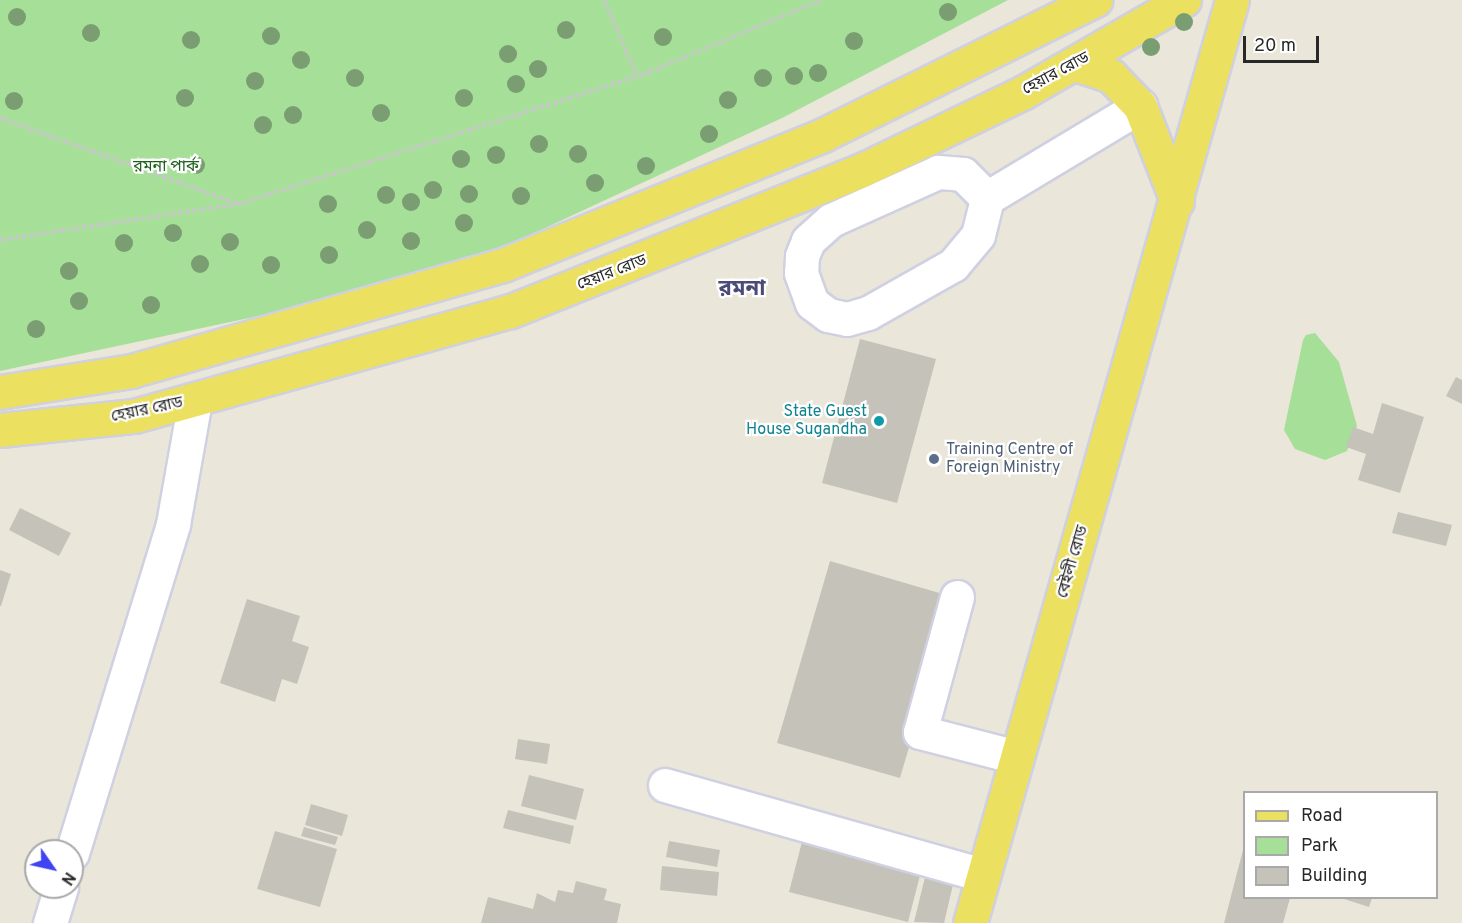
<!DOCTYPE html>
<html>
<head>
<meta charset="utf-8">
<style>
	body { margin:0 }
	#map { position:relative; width:1462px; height:923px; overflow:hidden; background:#eae6da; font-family:Overpass,"Noto Sans Bengali",sans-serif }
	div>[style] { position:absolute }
	.green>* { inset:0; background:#a5df98 }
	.building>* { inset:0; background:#c5c2ba }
	.path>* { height:4px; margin-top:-2px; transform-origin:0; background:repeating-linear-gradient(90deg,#c7c7c7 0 4.5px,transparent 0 7.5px) }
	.roads { filter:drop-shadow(2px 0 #cfd0e1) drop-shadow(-2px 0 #cfd0e1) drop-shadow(0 2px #cfd0e1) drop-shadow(0 -2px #cfd0e1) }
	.minor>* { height:33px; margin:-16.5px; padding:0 16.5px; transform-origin:16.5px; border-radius:16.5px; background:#fff }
	.major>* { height:33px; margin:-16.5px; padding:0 16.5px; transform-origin:16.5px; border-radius:16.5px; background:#ebe05f }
	.trees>* { width:18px; height:18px; margin:-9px; border-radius:50%; background:#7a9d72 }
	.dots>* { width:16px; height:16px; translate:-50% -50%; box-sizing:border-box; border:3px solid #fff; border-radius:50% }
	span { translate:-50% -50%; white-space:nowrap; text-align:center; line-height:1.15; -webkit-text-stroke:4.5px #fff; paint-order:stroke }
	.street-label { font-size:16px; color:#282828 }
	.park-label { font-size:16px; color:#1f611c }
	.culture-label { font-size:16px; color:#0d838f }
	.right { translate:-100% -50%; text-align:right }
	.service-label { font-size:16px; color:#4e5e75 }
	.left { translate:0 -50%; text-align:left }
	.district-label { font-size:22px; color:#4b4b77; font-weight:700 }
	.legend { position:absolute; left:1243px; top:791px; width:195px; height:108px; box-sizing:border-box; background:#fff; border:2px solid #a9a9a9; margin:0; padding:8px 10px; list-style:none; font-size:18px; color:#282828 }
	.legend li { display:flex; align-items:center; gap:12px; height:30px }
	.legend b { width:30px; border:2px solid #a9a9a9 }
	.north { position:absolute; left:24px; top:839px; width:60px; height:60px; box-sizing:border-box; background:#fff; border:2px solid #a9a9a9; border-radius:50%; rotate:124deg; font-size:16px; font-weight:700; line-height:24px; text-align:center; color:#282828 }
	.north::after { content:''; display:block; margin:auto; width:21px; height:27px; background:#3f43f2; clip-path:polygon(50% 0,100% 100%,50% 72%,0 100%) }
	.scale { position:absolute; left:1243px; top:36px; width:76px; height:27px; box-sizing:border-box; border:3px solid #282828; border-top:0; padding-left:8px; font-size:18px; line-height:21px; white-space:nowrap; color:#282828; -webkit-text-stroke:4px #fff; paint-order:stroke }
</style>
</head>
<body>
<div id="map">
	<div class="green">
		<div style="clip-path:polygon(0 0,1008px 0,782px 118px,498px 250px,314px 304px,0 371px)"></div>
		<div style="clip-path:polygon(1315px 333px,1339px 362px,1357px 426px,1347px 451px,1325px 460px,1295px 449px,1284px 430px,1303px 340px,1306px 335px)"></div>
	</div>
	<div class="building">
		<div style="clip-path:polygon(860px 339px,936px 359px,897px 503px,822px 483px)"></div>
		<div style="clip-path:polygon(1456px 377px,1462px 380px,1462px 404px,1446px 396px)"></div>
		<div style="clip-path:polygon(1382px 403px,1424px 417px,1400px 493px,1358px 480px,1366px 454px,1346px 447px,1353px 427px,1373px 434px)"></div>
		<div style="clip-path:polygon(20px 508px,71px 533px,59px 556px,9px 530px)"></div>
		<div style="clip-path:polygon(1398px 512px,1452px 525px,1446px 546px,1392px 533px)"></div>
		<div style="clip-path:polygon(830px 561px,953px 597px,900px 778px,777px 743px)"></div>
		<div style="clip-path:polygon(0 570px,11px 574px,1px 606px,0 606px)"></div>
		<div style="clip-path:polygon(247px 599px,300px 616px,292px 641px,309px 647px,297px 684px,282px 679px,275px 702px,220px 683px)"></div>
		<div style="clip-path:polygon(518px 739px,550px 744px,547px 764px,515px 759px)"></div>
		<div style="clip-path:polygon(529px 775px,584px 789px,576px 820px,521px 806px)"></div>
		<div style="clip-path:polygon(311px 804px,348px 815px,342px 836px,305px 825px)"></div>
		<div style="clip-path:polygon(508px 810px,574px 826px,570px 844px,503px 828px)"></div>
		<div style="clip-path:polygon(304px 827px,338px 837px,335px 845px,301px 836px)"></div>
		<div style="clip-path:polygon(275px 831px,337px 849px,320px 907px,257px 889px)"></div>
		<div style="clip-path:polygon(804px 834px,923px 864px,908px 922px,789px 892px)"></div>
		<div style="clip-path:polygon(669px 841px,720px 850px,717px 867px,666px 857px)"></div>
		<div style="clip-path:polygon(1244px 846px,1244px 898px,1290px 898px,1283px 923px,1224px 923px)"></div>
		<div style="clip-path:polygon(662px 866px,719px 872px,717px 896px,660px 890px)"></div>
		<div style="clip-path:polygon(927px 869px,955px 876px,944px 923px,914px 922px)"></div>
		<div style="clip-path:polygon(576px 881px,607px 889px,604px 900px,621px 904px,617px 923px,481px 923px,488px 897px,533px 909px,537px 893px,555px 902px,558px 890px,573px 893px)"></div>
		<div style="clip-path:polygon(1341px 898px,1372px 898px,1369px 907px)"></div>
	</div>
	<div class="path">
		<div style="left:604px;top:0;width:83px;rotate:66.5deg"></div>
		<div style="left:0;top:118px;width:251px;rotate:19.8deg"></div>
		<div style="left:0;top:240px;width:242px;rotate:-8.6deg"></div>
		<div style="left:239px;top:204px;width:431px;rotate:-17.8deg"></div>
		<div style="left:649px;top:72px;width:186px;rotate:-22.7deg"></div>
	</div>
	<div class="roads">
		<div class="minor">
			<div style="left:987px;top:198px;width:34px;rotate:-135deg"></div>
			<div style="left:963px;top:174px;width:25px;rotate:-175deg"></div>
			<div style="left:938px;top:172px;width:117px;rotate:155.8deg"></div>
			<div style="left:831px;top:220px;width:31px;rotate:138deg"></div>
			<div style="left:808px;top:241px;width:16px;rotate:112deg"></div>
			<div style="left:802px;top:256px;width:17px;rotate:93deg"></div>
			<div style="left:801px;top:273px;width:32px;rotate:70deg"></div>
			<div style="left:812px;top:303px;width:20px;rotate:37deg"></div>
			<div style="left:828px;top:315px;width:19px;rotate:12deg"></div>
			<div style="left:847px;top:319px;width:22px;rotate:-16deg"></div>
			<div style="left:868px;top:313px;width:98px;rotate:-29.5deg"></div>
			<div style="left:953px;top:265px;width:39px;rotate:-50deg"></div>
			<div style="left:978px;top:235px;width:38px;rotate:-76deg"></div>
			<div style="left:987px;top:198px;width:179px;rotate:-31deg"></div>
			<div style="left:957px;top:597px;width:140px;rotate:105.3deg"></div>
			<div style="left:920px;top:732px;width:100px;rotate:14.5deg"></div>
			<div style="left:665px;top:785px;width:330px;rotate:15.8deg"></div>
			<div style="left:72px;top:853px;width:344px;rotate:-72.9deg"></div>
			<div style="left:173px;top:524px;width:126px;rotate:-79.9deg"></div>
			<div style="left:50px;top:923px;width:38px;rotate:-73deg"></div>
		</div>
		<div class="major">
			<div style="left:1075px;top:64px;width:38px;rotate:18deg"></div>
			<div style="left:1111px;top:76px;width:42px;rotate:46deg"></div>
			<div style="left:1140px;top:106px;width:102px;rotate:68.7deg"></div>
			<div style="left:0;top:392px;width:133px;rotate:-9.1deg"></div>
			<div style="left:131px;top:371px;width:387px;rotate:-15.9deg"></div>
			<div style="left:503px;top:265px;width:345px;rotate:-22.1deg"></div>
			<div style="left:823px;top:135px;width:304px;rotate:-26.4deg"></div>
			<div style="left:0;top:430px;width:135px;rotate:-6deg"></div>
			<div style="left:134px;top:416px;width:391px;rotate:-15.6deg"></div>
			<div style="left:511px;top:311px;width:378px;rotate:-21.9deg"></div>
			<div style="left:862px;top:170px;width:178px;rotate:-25.7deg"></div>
			<div style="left:1022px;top:93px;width:187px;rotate:-29.9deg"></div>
			<div style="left:970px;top:923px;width:959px;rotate:-74.15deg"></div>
		</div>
	</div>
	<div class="trees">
		<div style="left:948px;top:12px"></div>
		<div style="left:17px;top:17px"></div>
		<div style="left:1184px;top:22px"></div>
		<div style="left:566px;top:30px"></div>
		<div style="left:91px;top:33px"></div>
		<div style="left:271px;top:36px"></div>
		<div style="left:663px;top:37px"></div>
		<div style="left:191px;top:40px"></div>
		<div style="left:854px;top:41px"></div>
		<div style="left:1151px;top:47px"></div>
		<div style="left:508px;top:54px"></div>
		<div style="left:301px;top:60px"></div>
		<div style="left:538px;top:69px"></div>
		<div style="left:818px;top:73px"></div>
		<div style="left:794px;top:76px"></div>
		<div style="left:355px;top:78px"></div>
		<div style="left:763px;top:78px"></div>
		<div style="left:255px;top:81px"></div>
		<div style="left:516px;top:84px"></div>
		<div style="left:185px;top:98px"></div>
		<div style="left:464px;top:98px"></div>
		<div style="left:728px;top:100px"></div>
		<div style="left:14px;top:101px"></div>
		<div style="left:381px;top:113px"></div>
		<div style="left:293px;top:115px"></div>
		<div style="left:263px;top:125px"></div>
		<div style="left:709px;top:134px"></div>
		<div style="left:539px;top:144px"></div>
		<div style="left:578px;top:154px"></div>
		<div style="left:496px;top:155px"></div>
		<div style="left:461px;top:159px"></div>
		<div style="left:196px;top:165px"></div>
		<div style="left:646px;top:166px"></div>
		<div style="left:595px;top:183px"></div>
		<div style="left:433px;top:190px"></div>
		<div style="left:469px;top:194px"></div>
		<div style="left:386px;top:195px"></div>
		<div style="left:521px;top:196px"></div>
		<div style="left:411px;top:202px"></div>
		<div style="left:328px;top:204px"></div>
		<div style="left:464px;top:223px"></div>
		<div style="left:367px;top:230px"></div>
		<div style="left:173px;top:233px"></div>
		<div style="left:411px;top:241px"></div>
		<div style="left:230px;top:242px"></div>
		<div style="left:124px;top:243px"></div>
		<div style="left:329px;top:255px"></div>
		<div style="left:200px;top:264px"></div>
		<div style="left:271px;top:265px"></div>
		<div style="left:69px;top:271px"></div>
		<div style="left:79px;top:301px"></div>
		<div style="left:151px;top:305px"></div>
		<div style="left:36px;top:329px"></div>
	</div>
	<div class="dots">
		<div style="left:879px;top:421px;background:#0f9aa8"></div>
		<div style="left:934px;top:459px;background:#5c6f8a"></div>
	</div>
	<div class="street-label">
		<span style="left:1056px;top:74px;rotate:-28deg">হেয়ার রোড</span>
		<span style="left:612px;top:273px;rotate:-21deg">হেয়ার রোড</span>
		<span style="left:147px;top:410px;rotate:-12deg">হেয়ার রোড</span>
		<span style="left:1073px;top:562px;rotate:-74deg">বেইলী রোড</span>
	</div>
	<div class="park-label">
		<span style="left:166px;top:167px">রমনা পার্ক</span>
	</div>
	<div class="culture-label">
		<span class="right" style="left:867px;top:421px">State Guest<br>House Sugandha</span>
	</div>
	<div class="service-label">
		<span class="left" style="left:946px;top:459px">Training Centre of<br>Foreign Ministry</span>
	</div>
	<div class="district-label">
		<span style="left:742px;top:290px">রমনা</span>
	</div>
	<ul class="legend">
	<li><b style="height:8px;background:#ebe05f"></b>Road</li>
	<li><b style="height:16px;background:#a5df98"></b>Park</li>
	<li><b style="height:16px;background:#c5c2ba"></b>Building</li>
	</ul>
	<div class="north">N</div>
	<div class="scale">20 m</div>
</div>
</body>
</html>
